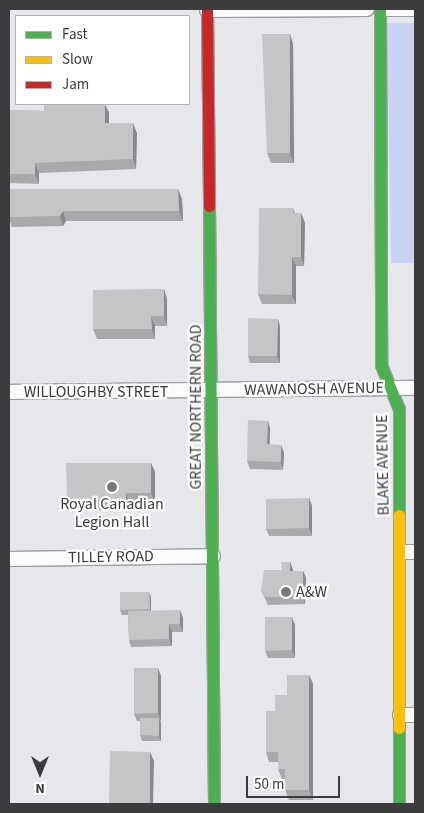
<!DOCTYPE html>
<html>
<head>
<meta charset="utf-8">
<style>
	body { margin:0 }
	#map { position:relative; width:424px; height:813px; overflow:hidden; background:#e6e7ea; font-family:"Source Sans 3",sans-serif }
	div>[style] { position:absolute }
	.green>* { inset:0; background:#c9d3f4 }
	.roads { filter:drop-shadow(1px 0 #9b9c9f) drop-shadow(-1px 0 #9b9c9f) drop-shadow(0 1px #9b9c9f) drop-shadow(0 -1px #9b9c9f) }
	.street>* { height:14px; margin:-7px; padding:0 7px; transform-origin:7px; border-radius:7px; background:#fbfbfc }
	.fast>* { height:11px; margin:-5.5px; padding:0 5.5px; transform-origin:5.5px; border-radius:5.5px; background:#4caf50 }
	.slow>* { height:11px; margin:-5.5px; padding:0 5.5px; transform-origin:5.5px; border-radius:5.5px; background:#ffc107 }
	.jam>* { height:11px; margin:-5.5px; padding:0 5.5px; transform-origin:5.5px; border-radius:5.5px; background:#c62828 }
	.wall>* { inset:0; background:#a9a9ab }
	.shaded-wall>* { inset:0; background:#898a8b }
	.building>* { inset:0; background:#c4c5c7 }
	.dots>* { width:14px; height:14px; translate:-50% -50%; box-sizing:border-box; border:2px solid #fff; border-radius:50% }
	span { translate:-50% -50%; white-space:nowrap; text-align:center; line-height:1.15; -webkit-text-stroke:4.5px #fff; paint-order:stroke }
	.street-label { font-size:16px; color:#3c3c3f }
	.poi-label { font-size:16px; color:#3c3c3f }
	.left { translate:0 -50%; text-align:left }
	.frame { position:absolute; inset:0; border:10px solid #3c3c3f; pointer-events:none }
	.legend { position:absolute; left:15px; top:15px; width:175px; height:90px; box-sizing:border-box; background:#fff; border:1px solid #b1b1b2; margin:0; padding:6px 9px; list-style:none; font-size:15px; color:#3c3c3f }
	.legend li { display:flex; align-items:center; gap:10px; height:25px }
	.legend b { width:25px; border:1px solid #b1b1b2 }
	.north { position:absolute; left:15px; top:748px; width:50px; height:50px; -webkit-text-stroke:4px #fff; paint-order:stroke; rotate:180deg; font-size:14px; font-weight:700; line-height:20px; text-align:center; color:#3c3c3f }
	.north::after { content:''; display:block; margin:auto; width:18px; height:22px; background:#3c3c3f; clip-path:polygon(50% 0,100% 100%,50% 72%,0 100%) }
	.scale { position:absolute; left:246px; top:776px; width:94px; height:22px; box-sizing:border-box; border:2px solid #3c3c3f; border-top:0; padding-left:6px; font-size:15px; line-height:18px; white-space:nowrap; color:#3c3c3f; -webkit-text-stroke:4px #fff; paint-order:stroke }
</style>
</head>
<body>
<div id="map">
	<div class="green">
		<div style="clip-path:polygon(387px 23px,415px 23px,415px 263px,391px 263px)"></div>
	</div>
	<div class="roads">
		<div class="street">
			<div style="left:386px;top:9px;width:29px"></div>
			<div style="left:207px;top:10px;width:160px;rotate:-0.4deg"></div>
			<div style="left:9px;top:392px;width:406px;rotate:-0.6deg"></div>
			<div style="left:401px;top:552px;width:14px"></div>
			<div style="left:9px;top:559px;width:204px;rotate:-0.8deg"></div>
			<div style="left:400px;top:715px;width:15px"></div>
		</div>
		<div class="fast">
			<div style="left:380px;top:9px;width:356px;rotate:89.8deg"></div>
			<div style="left:381px;top:365px;width:48px;rotate:67.8deg"></div>
			<div style="left:399px;top:409px;width:106px;rotate:90deg"></div>
			<div style="left:209px;top:206px;width:598px;rotate:89.52deg"></div>
			<div style="left:399px;top:728px;width:76px;rotate:90deg"></div>
		</div>
		<div class="slow">
			<div style="left:399px;top:515px;width:213px;rotate:90deg"></div>
		</div>
		<div class="jam">
			<div style="left:207px;top:9px;width:197px;rotate:89.4deg"></div>
		</div>
	</div>
	<div class="wall">
		<div style="clip-path:polygon(290px 34px,293px 44px,294px 163px,271px 163px,267px 153px)"></div>
		<div style="clip-path:polygon(105px 104px,109px 113px,109px 123px,137px 133px,136px 169px,39px 173px,39px 184px,9px 183px,9px 110px,44px 111px)"></div>
		<div style="clip-path:polygon(9px 189px,178px 189px,182px 199px,183px 221px,66px 221px,63px 226px,12px 227px,9px 219px)"></div>
		<div style="clip-path:polygon(293px 208px,295px 213px,301px 213px,305px 223px,304px 266px,296px 266px,296px 304px,262px 304px,258px 294px)"></div>
		<div style="clip-path:polygon(164px 289px,167px 299px,167px 326px,155px 326px,155px 339px,97px 339px,93px 329px)"></div>
		<div style="clip-path:polygon(280px 326px,280px 363px,250px 363px,248px 356px)"></div>
		<div style="clip-path:polygon(268px 421px,270px 428px,270px 445px,281px 445px,284px 453px,283px 470px,250px 469px,247px 461px)"></div>
		<div style="clip-path:polygon(151px 463px,155px 472px,155px 502px,129px 502px,129px 510px,70px 510px,67px 500px)"></div>
		<div style="clip-path:polygon(309px 498px,312px 506px,312px 536px,269px 536px,266px 529px)"></div>
		<div style="clip-path:polygon(290px 562px,293px 571px,303px 571px,306px 578px,305px 604px,268px 605px,261px 590px)"></div>
		<div style="clip-path:polygon(151px 597px,151px 611px,183px 618px,183px 632px,172px 632px,172px 646px,131px 647px,129px 640px,128px 615px,122px 615px,120px 610px)"></div>
		<div style="clip-path:polygon(295px 625px,295px 658px,268px 658px,265px 651px)"></div>
		<div style="clip-path:polygon(309px 675px,313px 684px,313px 800px,289px 800px,285px 790px,285px 779px,282px 779px,278px 769px,278px 762px,269px 762px,266px 752px,275px 711px,287px 695px)"></div>
		<div style="clip-path:polygon(161px 676px,161px 721px,160px 721px,161px 723px,161px 741px,142px 741px,140px 735px,140px 721px,137px 721px,134px 714px)"></div>
	</div>
	<div class="shaded-wall">
		<div style="clip-path:polygon(290px 34px,293px 44px,294px 163px,290px 153px)"></div>
		<div style="clip-path:polygon(105px 104px,109px 113px,109px 133px,105px 123px)"></div>
		<div style="clip-path:polygon(133px 123px,137px 133px,136px 169px,133px 159px)"></div>
		<div style="clip-path:polygon(35px 163px,39px 173px,39px 184px,35px 174px)"></div>
		<div style="clip-path:polygon(178px 189px,182px 199px,183px 221px,179px 211px)"></div>
		<div style="clip-path:polygon(63px 211px,66px 221px,63px 226px,60px 216px)"></div>
		<div style="clip-path:polygon(301px 213px,305px 223px,304px 266px,301px 257px)"></div>
		<div style="clip-path:polygon(292px 257px,296px 266px,296px 304px,292px 295px)"></div>
		<div style="clip-path:polygon(164px 289px,167px 299px,167px 326px,164px 316px)"></div>
		<div style="clip-path:polygon(151px 316px,155px 326px,155px 339px,152px 329px)"></div>
		<div style="clip-path:polygon(278px 319px,280px 326px,280px 363px,277px 356px)"></div>
		<div style="clip-path:polygon(268px 421px,270px 428px,269px 452px,267px 444px)"></div>
		<div style="clip-path:polygon(281px 445px,284px 453px,283px 470px,281px 462px)"></div>
		<div style="clip-path:polygon(151px 463px,155px 472px,155px 502px,151px 493px)"></div>
		<div style="clip-path:polygon(126px 493px,129px 502px,129px 510px,126px 500px)"></div>
		<div style="clip-path:polygon(309px 498px,312px 506px,312px 536px,309px 528px)"></div>
		<div style="clip-path:polygon(290px 562px,293px 570px,293px 578px,290px 571px)"></div>
		<div style="clip-path:polygon(303px 571px,306px 578px,305px 604px,303px 597px)"></div>
		<div style="clip-path:polygon(149px 592px,151px 597px,151px 614px,150px 609px)"></div>
		<div style="clip-path:polygon(180px 610px,183px 618px,183px 632px,180px 624px)"></div>
		<div style="clip-path:polygon(292px 617px,295px 625px,295px 658px,292px 650px)"></div>
		<div style="clip-path:polygon(169px 624px,172px 632px,172px 646px,169px 639px)"></div>
		<div style="clip-path:polygon(158px 668px,161px 676px,161px 721px,158px 713px)"></div>
		<div style="clip-path:polygon(309px 675px,313px 684px,313px 800px,309px 790px)"></div>
		<div style="clip-path:polygon(159px 718px,161px 723px,161px 741px,159px 736px)"></div>
		<div style="clip-path:polygon(150px 752px,154px 761px,153px 804px,150px 804px)"></div>
	</div>
	<div class="building">
		<div style="clip-path:polygon(262px 34px,290px 34px,290px 153px,267px 153px)"></div>
		<div style="clip-path:polygon(44px 104px,105px 104px,105px 123px,133px 123px,133px 159px,35px 163px,35px 174px,9px 174px,9px 110px,44px 111px)"></div>
		<div style="clip-path:polygon(9px 189px,178px 189px,179px 211px,63px 211px,60px 216px,9px 217px)"></div>
		<div style="clip-path:polygon(259px 208px,293px 208px,293px 213px,301px 213px,301px 257px,292px 257px,292px 295px,258px 294px)"></div>
		<div style="clip-path:polygon(164px 289px,164px 316px,151px 316px,152px 329px,93px 329px,93px 290px)"></div>
		<div style="clip-path:polygon(248px 318px,278px 319px,277px 356px,248px 356px)"></div>
		<div style="clip-path:polygon(248px 420px,268px 421px,267px 444px,281px 445px,281px 462px,247px 461px)"></div>
		<div style="clip-path:polygon(66px 463px,151px 463px,151px 493px,126px 493px,126px 500px,67px 500px)"></div>
		<div style="clip-path:polygon(309px 498px,309px 528px,266px 529px,266px 499px)"></div>
		<div style="clip-path:polygon(281px 562px,290px 562px,290px 571px,303px 571px,303px 597px,265px 597px,261px 590px,264px 570px,282px 570px)"></div>
		<div style="clip-path:polygon(120px 592px,149px 592px,150px 609px,120px 610px)"></div>
		<div style="clip-path:polygon(180px 610px,180px 624px,169px 624px,169px 639px,129px 640px,128px 611px)"></div>
		<div style="clip-path:polygon(265px 617px,292px 617px,292px 650px,265px 651px)"></div>
		<div style="clip-path:polygon(134px 668px,158px 668px,158px 713px,134px 714px)"></div>
		<div style="clip-path:polygon(287px 675px,309px 675px,309px 790px,285px 790px,285px 769px,278px 769px,278px 752px,266px 752px,266px 711px,275px 711px,275px 695px,287px 695px)"></div>
		<div style="clip-path:polygon(140px 718px,159px 718px,159px 736px,140px 735px)"></div>
		<div style="clip-path:polygon(110px 751px,150px 752px,150px 804px,109px 804px)"></div>
	</div>
	<div class="dots">
		<div style="left:112px;top:487px;background:#78787b"></div>
		<div style="left:286px;top:592px;background:#78787b"></div>
	</div>
	<div class="street-label">
		<span style="left:314px;top:389px;rotate:-1deg">WAWANOSH AVENUE</span>
		<span style="left:96px;top:392px">WILLOUGHBY STREET</span>
		<span style="left:196px;top:407px;rotate:-90deg">GREAT NORTHERN ROAD</span>
		<span style="left:383px;top:465px;rotate:-91deg">BLAKE AVENUE</span>
		<span style="left:111px;top:557px;rotate:-1deg">TILLEY ROAD</span>
	</div>
	<div class="poi-label">
		<span style="left:112px;top:513px">Royal Canadian<br>Legion Hall</span>
		<span class="left" style="left:296px;top:592px">A&amp;W</span>
	</div>
	<div class="frame"></div>
	<ul class="legend">
	<li><b style="height:6px;background:#4caf50"></b>Fast</li>
	<li><b style="height:6px;background:#ffc107"></b>Slow</li>
	<li><b style="height:6px;background:#c62828"></b>Jam</li>
	</ul>
	<div class="north">N</div>
	<div class="scale">50 m</div>
</div>
</body>
</html>
